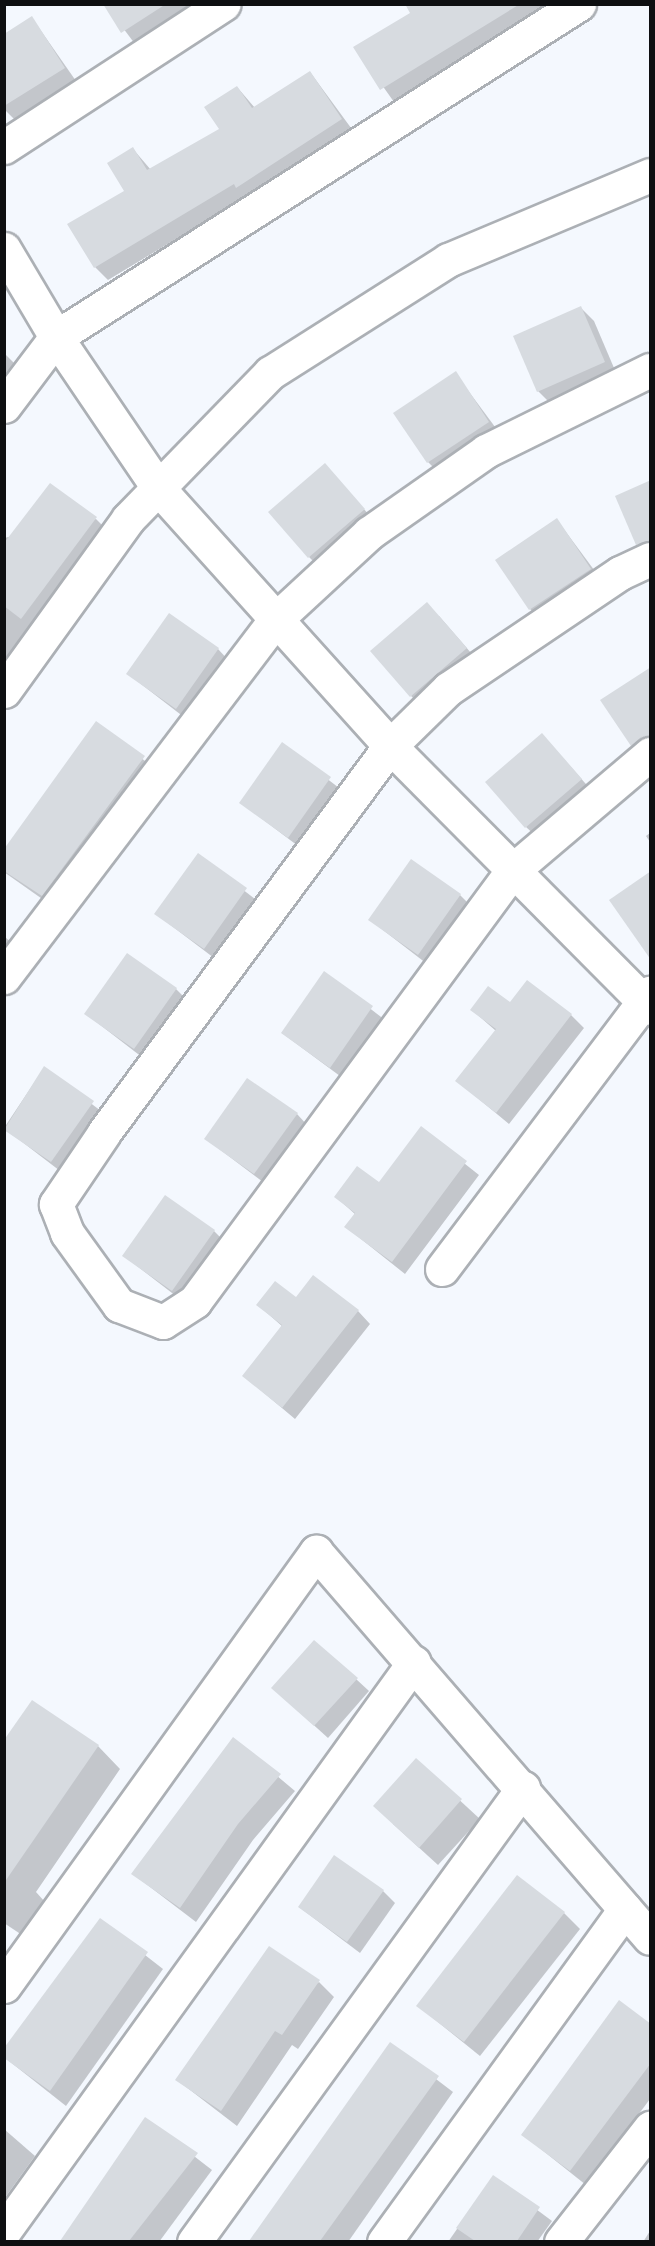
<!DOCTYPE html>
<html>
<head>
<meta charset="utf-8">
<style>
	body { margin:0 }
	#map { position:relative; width:655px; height:2246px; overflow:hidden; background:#f4f8fe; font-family:Cabin,sans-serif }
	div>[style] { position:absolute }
	.shadow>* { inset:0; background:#0003 }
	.building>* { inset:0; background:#d7dbe0 }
	.roads { filter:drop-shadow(2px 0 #acb0b5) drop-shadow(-2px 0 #acb0b5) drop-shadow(0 2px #acb0b5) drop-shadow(0 -2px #acb0b5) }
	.minor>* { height:33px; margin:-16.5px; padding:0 16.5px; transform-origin:16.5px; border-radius:16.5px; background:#fff }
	span { translate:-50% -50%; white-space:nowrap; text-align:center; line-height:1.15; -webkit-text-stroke:5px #fff; paint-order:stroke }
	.frame { position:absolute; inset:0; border:6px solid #0e0f11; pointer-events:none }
</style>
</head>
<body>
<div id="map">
	<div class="shadow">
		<div style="clip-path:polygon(105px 4px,195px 4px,135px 44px)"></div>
		<div style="clip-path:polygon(406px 4px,550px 4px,394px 102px,355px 47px,412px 13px)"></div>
		<div style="clip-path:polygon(32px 18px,76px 81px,15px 120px,4px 109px,4px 35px)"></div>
		<div style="clip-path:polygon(310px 72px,354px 132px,108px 280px,95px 267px,126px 191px,133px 149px,151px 170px,221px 130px,237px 87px,255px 108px)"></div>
		<div style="clip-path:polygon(581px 308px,594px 321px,617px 375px,551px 404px,538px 391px)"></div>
		<div style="clip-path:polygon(4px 353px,14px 363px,4px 375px)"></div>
		<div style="clip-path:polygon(455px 373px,501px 435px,441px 475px,428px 462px)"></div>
		<div style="clip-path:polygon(337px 478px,376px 523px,322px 570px,309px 557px)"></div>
		<div style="clip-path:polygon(650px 482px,650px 557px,638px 544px)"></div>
		<div style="clip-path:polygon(96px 519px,108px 531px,4px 666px,4px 538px)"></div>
		<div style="clip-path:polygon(557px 520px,603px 582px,543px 622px,530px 609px)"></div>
		<div style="clip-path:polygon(439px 616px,478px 661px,424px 708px,411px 696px)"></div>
		<div style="clip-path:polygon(218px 649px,230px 662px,189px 721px,128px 674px)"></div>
		<div style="clip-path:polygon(96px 724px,157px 770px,55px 908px,4px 872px,4px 852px)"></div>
		<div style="clip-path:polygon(282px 744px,343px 791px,302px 849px,241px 803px)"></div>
		<div style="clip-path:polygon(554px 748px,593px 792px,539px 839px,526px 827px)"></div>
		<div style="clip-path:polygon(650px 833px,650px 842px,646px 836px)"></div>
		<div style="clip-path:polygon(198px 855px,259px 902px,218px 961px,156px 914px)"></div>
		<div style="clip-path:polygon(460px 895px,473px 908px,431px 967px,370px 920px)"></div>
		<div style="clip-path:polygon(4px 936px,15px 946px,4px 961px)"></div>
		<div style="clip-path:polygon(324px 973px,385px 1020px,344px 1079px,282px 1033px)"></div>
		<div style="clip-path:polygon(176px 989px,189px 1002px,147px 1061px,86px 1014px)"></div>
		<div style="clip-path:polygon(510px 1004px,571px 1015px,584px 1028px,509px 1124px,457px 1081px,496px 1031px,472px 1010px)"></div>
		<div style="clip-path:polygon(44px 1068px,105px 1114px,64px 1174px,4px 1128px)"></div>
		<div style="clip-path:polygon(297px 1114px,309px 1127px,267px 1185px,206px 1139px)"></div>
		<div style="clip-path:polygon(421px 1129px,479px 1175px,405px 1274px,346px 1227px,356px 1215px,336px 1197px,379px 1184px)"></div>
		<div style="clip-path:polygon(214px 1231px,227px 1244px,185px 1303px,124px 1256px)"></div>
		<div style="clip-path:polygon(296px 1299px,358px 1311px,370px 1324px,295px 1419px,244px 1376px,283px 1327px,258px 1305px)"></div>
		<div style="clip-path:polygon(356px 1679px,369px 1691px,328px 1738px,286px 1700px)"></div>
		<div style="clip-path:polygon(233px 1739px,295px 1791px,253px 1840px,196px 1922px,133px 1874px)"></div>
		<div style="clip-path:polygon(4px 1742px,98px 1746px,120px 1769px,36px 1892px,45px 1902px,22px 1935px,4px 1923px)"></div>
		<div style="clip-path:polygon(416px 1760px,480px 1819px,438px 1865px,393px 1824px)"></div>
		<div style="clip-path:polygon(383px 1891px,395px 1903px,360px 1953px,299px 1907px)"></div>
		<div style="clip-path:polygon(564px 1913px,580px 1929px,480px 2056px,418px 2006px)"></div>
		<div style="clip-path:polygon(100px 1920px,163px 1969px,66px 2106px,4px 2057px)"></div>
		<div style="clip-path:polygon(319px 1982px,334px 1997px,298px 2049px,292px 2045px,237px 2126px,177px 2080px)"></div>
		<div style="clip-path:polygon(650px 2026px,650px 2099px,586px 2185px,522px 2134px)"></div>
		<div style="clip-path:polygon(390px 2044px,453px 2092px,348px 2242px,252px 2242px)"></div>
		<div style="clip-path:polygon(146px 2119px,212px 2170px,159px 2242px,62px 2242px)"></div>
		<div style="clip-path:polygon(4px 2129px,35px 2156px,4px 2199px)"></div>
		<div style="clip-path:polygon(493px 2177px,552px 2221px,537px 2242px,448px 2242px)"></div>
		<div style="clip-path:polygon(650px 2231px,650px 2242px,643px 2242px)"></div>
	</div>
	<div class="building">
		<div style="clip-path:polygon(103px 4px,166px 4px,121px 33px)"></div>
		<div style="clip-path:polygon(405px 4px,520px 4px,380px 90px,353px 47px,410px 13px)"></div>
		<div style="clip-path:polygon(32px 16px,65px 68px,4px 106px,4px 34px)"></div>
		<div style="clip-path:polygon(310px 71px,342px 119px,236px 188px,234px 184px,94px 268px,67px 224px,124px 191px,107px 163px,133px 147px,147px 170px,219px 129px,204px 107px,237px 86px,252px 108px)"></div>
		<div style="clip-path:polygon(581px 306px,605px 362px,537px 392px,513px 336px)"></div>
		<div style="clip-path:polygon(456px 371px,489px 422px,427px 463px,393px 413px)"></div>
		<div style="clip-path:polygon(325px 463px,365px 509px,308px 558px,268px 512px)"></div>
		<div style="clip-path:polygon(651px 480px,651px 540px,636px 545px,615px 496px)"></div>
		<div style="clip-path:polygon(50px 483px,97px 517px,21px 619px,4px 606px,4px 543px)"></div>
		<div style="clip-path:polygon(557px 518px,591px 569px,529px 610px,495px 560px)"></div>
		<div style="clip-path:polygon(427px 602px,467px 648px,410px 697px,370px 651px)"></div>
		<div style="clip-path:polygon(169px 613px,219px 648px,176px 709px,126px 674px)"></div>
		<div style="clip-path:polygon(651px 667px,651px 736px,631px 746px,600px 700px)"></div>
		<div style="clip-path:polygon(96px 721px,145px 756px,42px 896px,4px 871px,4px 849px)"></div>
		<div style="clip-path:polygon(542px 733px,582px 779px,525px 828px,485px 782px)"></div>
		<div style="clip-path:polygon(282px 742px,331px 777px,288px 838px,239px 803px)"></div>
		<div style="clip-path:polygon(198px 853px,247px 888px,204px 949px,154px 914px)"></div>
		<div style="clip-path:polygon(411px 859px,461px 894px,418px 955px,368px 920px)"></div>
		<div style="clip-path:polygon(651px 871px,651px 960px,609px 900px)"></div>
		<div style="clip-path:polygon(127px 953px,177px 988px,134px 1049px,84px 1014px)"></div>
		<div style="clip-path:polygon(324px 971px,373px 1006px,330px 1068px,281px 1033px)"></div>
		<div style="clip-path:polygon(527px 980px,572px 1014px,496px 1113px,455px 1081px,496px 1029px,470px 1010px,488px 986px,510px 1002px)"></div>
		<div style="clip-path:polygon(44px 1066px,94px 1101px,51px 1162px,4px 1130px)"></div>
		<div style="clip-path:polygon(247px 1078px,298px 1113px,254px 1174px,204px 1139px)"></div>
		<div style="clip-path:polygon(421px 1126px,467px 1161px,392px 1262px,344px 1227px,355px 1213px,334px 1197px,357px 1166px,379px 1182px)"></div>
		<div style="clip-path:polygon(165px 1195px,215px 1230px,172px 1291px,122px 1256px)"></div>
		<div style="clip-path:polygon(313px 1275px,359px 1310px,282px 1408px,242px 1376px,282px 1325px,256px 1305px,275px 1281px,296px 1297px)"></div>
		<div style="clip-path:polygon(314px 1640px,358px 1678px,314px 1726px,271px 1688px)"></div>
		<div style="clip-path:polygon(32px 1700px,99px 1745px,4px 1883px,4px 1740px)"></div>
		<div style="clip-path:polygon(233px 1737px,281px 1774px,238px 1824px,180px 1908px,131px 1874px)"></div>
		<div style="clip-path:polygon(416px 1758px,462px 1799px,419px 1848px,373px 1806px)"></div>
		<div style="clip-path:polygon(334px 1855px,384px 1890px,347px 1942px,298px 1907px)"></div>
		<div style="clip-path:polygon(517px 1875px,565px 1912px,464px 2042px,416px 2006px)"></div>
		<div style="clip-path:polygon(100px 1918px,148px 1952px,50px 2091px,4px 2058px,4px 2048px)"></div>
		<div style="clip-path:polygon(269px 1946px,320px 1980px,282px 2035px,275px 2031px,221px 2111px,175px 2080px)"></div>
		<div style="clip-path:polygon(619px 2000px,651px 2024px,651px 2063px,570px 2171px,521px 2135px)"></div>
		<div style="clip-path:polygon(390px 2042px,439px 2076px,320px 2241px,249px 2241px)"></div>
		<div style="clip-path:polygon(145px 2117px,198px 2153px,129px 2241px,60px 2241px)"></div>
		<div style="clip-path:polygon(493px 2175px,540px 2207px,517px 2241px,475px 2241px,456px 2228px)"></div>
	</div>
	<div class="roads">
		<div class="minor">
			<div style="left:4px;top:147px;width:262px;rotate:-33.1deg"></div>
			<div style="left:4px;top:249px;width:102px;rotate:59.4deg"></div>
			<div style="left:56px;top:337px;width:184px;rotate:55.9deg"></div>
			<div style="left:159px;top:489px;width:346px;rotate:48deg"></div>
			<div style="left:390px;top:746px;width:369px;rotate:45.2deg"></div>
			<div style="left:4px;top:406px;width:86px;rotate:-53deg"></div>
			<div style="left:56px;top:337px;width:620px;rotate:-32.49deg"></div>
			<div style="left:650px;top:559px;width:33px;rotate:155deg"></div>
			<div style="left:620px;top:573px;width:207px;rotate:146deg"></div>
			<div style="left:448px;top:689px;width:81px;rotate:135.5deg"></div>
			<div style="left:390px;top:746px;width:481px;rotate:126.5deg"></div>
			<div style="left:104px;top:1133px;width:86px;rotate:124.1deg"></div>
			<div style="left:56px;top:1204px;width:31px;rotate:69deg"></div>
			<div style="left:67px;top:1233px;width:89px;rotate:54.2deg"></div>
			<div style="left:119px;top:1305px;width:47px;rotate:21.1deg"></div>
			<div style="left:163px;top:1322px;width:38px;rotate:-33deg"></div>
			<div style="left:195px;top:1301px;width:534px;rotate:-53.6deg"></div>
			<div style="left:512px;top:871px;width:181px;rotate:-40.3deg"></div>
			<div style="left:4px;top:691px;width:212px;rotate:-54.2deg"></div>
			<div style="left:128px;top:519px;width:204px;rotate:-45.8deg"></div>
			<div style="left:270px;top:373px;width:211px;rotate:-32.4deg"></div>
			<div style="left:448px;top:260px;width:219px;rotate:-22.8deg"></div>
			<div style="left:4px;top:977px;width:445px;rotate:-52.8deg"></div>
			<div style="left:273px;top:622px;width:131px;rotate:-42.8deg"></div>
			<div style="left:369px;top:533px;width:143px;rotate:-35deg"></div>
			<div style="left:486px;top:451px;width:183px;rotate:-26.3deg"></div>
			<div style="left:442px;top:1269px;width:346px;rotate:-53deg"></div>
			<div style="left:4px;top:1986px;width:535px;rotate:-54.29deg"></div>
			<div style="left:316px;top:1552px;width:510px;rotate:49.13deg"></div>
			<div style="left:4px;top:2231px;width:701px;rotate:-54.22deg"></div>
			<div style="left:194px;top:2242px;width:561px;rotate:-54.07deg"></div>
			<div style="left:384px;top:2242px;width:411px;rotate:-54.1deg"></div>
			<div style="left:561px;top:2242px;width:145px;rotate:-52deg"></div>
		</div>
	</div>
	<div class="frame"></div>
</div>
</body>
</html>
